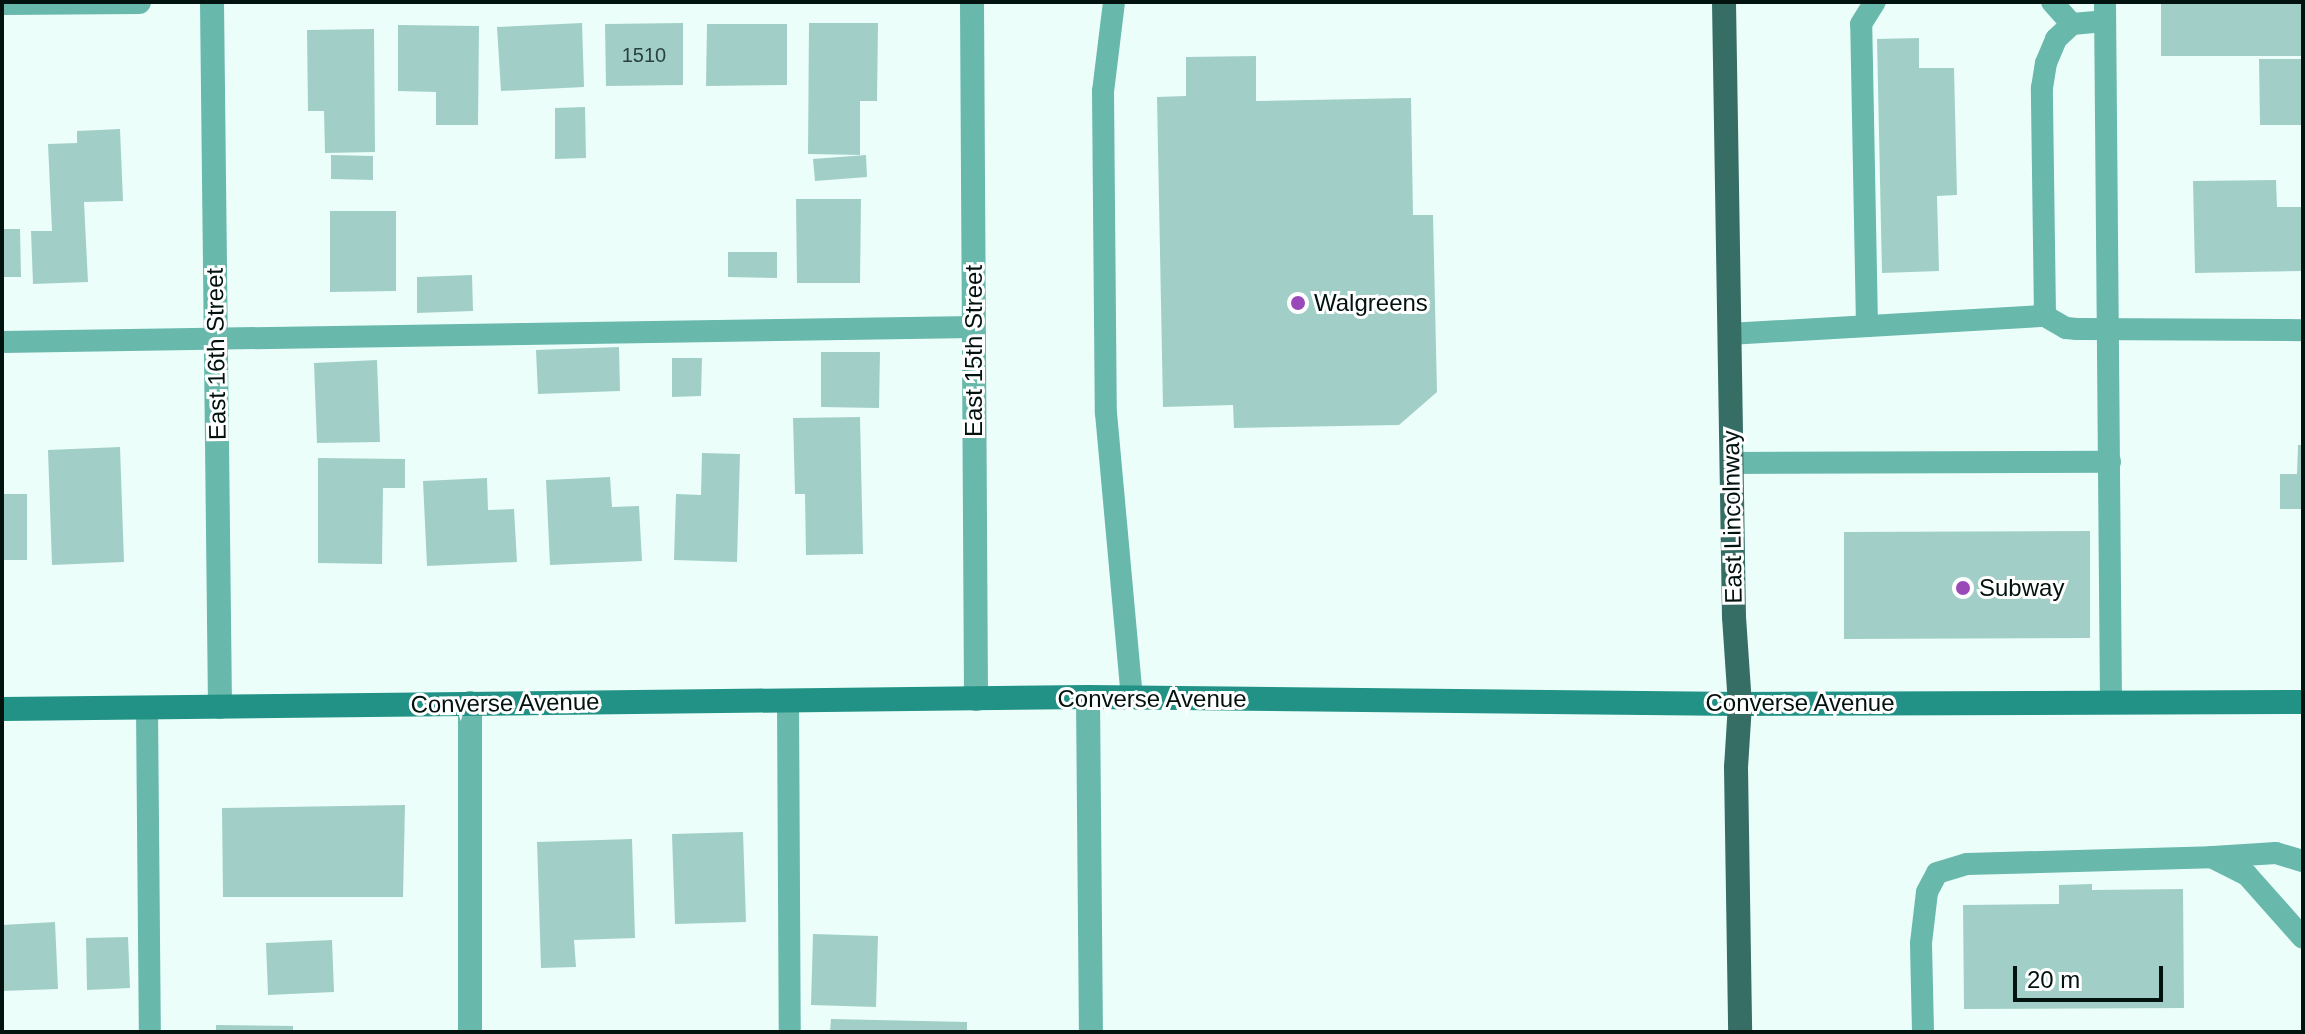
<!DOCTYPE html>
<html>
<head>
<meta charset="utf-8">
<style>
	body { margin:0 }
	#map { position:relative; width:2305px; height:1034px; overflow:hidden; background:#ecfefa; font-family:Helvetica,sans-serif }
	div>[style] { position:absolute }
	.building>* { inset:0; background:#a1cfc7 }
	.lane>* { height:22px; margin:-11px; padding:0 11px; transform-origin:11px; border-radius:11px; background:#68b8ac }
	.street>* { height:24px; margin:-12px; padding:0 12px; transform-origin:12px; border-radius:12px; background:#68b8ac }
	.secondary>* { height:24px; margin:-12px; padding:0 12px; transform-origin:12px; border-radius:12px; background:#219285 }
	.primary>* { height:24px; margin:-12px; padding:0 12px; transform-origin:12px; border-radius:12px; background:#366e66 }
	.dots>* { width:22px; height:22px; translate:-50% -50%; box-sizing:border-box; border:4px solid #fff; border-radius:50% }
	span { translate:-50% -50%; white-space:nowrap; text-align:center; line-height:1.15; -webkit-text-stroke:6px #fff; paint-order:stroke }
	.number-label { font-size:20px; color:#2a413d }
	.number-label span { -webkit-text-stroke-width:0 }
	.poi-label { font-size:24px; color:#02120f }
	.left { translate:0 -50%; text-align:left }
	.street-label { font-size:24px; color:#02120f }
	.frame { position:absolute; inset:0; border:4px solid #02120f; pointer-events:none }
	.scale { position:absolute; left:2013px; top:966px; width:150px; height:36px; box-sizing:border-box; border:4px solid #02120f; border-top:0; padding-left:10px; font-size:24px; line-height:28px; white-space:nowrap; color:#02120f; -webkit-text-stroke:6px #fff; paint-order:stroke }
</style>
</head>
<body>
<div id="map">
	<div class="building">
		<div style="clip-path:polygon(2161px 2px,2303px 2px,2303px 56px,2161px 56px)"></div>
		<div style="clip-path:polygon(582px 23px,584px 87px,501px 91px,497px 27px)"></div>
		<div style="clip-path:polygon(683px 23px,683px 85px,606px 86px,605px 24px)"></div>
		<div style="clip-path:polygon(809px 23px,878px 23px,877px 101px,860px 101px,860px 155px,808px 154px)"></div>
		<div style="clip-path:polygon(707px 24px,787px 24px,787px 85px,706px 86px)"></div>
		<div style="clip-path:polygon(398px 25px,479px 26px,478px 125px,436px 125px,436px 92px,398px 91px)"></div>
		<div style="clip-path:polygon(374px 29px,375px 152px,325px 153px,324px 111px,308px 111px,307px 30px)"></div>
		<div style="clip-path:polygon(1919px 38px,1919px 68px,1954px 68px,1957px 195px,1937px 196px,1939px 271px,1882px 273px,1877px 39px)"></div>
		<div style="clip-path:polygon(1256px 56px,1256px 101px,1411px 98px,1413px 215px,1433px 215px,1437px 392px,1399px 425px,1234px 428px,1233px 405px,1163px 407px,1157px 97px,1186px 96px,1186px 57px)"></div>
		<div style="clip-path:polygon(2259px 59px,2303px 59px,2303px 125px,2260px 125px)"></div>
		<div style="clip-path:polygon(585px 107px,586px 158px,555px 159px,555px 108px)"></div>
		<div style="clip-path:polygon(120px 129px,123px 201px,84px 202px,88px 282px,33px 284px,31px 231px,52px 231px,48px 144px,77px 143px,77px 131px)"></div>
		<div style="clip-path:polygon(331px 155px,373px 156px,373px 180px,331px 179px)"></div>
		<div style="clip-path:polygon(866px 155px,867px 177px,815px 181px,813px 159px)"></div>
		<div style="clip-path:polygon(2276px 180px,2277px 207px,2303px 207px,2303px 271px,2195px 273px,2193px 181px)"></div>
		<div style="clip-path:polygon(796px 199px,861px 199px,860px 283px,797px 283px)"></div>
		<div style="clip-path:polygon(330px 211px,396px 211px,396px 291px,330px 292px)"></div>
		<div style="clip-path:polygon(2px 229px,20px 229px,21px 277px,2px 277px)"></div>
		<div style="clip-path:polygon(728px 252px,777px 252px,777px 278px,728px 277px)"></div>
		<div style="clip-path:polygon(472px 275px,473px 311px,417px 313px,417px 277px)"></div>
		<div style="clip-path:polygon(619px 347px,620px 391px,538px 394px,536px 350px)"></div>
		<div style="clip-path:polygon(821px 352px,880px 352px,879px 408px,821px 407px)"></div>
		<div style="clip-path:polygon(672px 358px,702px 358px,701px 396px,672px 397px)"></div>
		<div style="clip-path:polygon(377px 360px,380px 442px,317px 443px,314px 363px)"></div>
		<div style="clip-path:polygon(860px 417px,863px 554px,806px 555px,805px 494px,795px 494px,793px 418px)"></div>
		<div style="clip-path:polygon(2298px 445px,2303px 445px,2303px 509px,2280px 509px,2280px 474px,2297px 474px)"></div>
		<div style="clip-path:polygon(120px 447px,124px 562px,52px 565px,48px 450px)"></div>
		<div style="clip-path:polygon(702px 453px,740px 454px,737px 562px,674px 560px,676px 494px,701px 495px)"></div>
		<div style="clip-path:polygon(318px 458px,405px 459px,405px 488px,383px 488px,382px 564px,318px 563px)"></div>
		<div style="clip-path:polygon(610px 477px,612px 507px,639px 506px,642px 561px,550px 565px,546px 480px)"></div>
		<div style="clip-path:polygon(487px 478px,488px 510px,514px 509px,517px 562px,427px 566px,423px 481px)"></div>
		<div style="clip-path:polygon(2px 494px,27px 494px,27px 560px,2px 560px)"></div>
		<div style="clip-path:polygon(2090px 531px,2090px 638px,1844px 639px,1844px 532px)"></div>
		<div style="clip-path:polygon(405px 805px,403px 897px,223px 897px,222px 808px)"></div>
		<div style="clip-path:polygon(743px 832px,746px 922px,675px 924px,672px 834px)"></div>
		<div style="clip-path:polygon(632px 839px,635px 938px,574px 940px,576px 967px,541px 968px,537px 842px)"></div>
		<div style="clip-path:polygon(2092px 884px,2092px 890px,2183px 889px,2184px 1008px,1964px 1009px,1963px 905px,2059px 904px,2059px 885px)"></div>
		<div style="clip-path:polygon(55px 922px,58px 989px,2px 991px,2px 925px)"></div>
		<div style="clip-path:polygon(813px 934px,878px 936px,876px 1007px,811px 1005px)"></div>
		<div style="clip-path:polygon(128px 937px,130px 988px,87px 990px,86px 938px)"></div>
		<div style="clip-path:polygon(332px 940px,334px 992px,268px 995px,266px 943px)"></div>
		<div style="clip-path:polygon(831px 1019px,967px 1022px,967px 1032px,830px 1032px)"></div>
		<div style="clip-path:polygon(216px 1025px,293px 1026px,293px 1032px,216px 1032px)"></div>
	</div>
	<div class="lane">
		<div style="left:1114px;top:2px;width:90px;rotate:97deg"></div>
		<div style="left:1103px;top:91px;width:322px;rotate:89.5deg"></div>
		<div style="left:1106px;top:413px;width:286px;rotate:84.8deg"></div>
		<div style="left:2052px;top:2px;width:30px;rotate:48deg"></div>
		<div style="left:2105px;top:2px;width:699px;rotate:89.51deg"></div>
		<div style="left:2045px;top:316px;width:228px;rotate:-90.8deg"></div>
		<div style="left:2042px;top:88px;width:25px;rotate:-81deg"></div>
		<div style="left:2046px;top:63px;width:26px;rotate:-67deg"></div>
		<div style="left:2056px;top:39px;width:22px;rotate:-43deg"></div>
		<div style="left:2072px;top:24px;width:33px;rotate:-5deg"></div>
		<div style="left:1867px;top:326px;width:302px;rotate:-91.1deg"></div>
		<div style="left:1861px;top:24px;width:26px;rotate:-58deg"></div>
		<div style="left:1729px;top:334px;width:317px;rotate:-3.3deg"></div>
		<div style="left:2045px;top:316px;width:24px;rotate:30deg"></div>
		<div style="left:2066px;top:328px;width:11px;rotate:5deg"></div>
		<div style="left:2077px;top:329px;width:226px;rotate:0.3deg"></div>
		<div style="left:2px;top:342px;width:972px;rotate:-0.88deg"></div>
		<div style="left:1731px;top:463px;width:379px;rotate:-0.2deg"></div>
		<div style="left:788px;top:700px;width:332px;rotate:89.7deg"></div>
		<div style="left:147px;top:708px;width:324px;rotate:89.5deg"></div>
		<div style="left:2213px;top:857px;width:63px;rotate:-3.6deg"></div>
		<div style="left:2276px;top:853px;width:28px;rotate:17deg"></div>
		<div style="left:1923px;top:1032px;width:89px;rotate:-91.3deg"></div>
		<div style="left:1921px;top:943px;width:51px;rotate:-83.3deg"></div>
		<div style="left:1927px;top:892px;width:21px;rotate:-62deg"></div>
		<div style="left:1937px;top:873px;width:31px;rotate:-17deg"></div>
		<div style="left:1967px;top:864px;width:244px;rotate:-1.6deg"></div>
		<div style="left:2211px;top:857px;width:40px;rotate:26.6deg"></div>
		<div style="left:2247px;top:875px;width:84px;rotate:48.4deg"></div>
	</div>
	<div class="street">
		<div style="left:212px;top:2px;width:705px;rotate:89.35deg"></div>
		<div style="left:972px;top:2px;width:697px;rotate:89.67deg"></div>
		<div style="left:2px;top:3px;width:137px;rotate:-0.4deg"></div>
		<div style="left:1088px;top:697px;width:335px;rotate:89.5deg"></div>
		<div style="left:470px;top:1032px;width:329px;rotate:-90deg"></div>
	</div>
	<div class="secondary">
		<div style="left:2px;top:709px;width:1086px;rotate:-0.63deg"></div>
		<div style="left:1088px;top:697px;width:652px;rotate:0.62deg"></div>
		<div style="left:1740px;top:704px;width:563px;rotate:-0.2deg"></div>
	</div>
	<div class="primary">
		<div style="left:1724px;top:2px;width:615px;rotate:89.07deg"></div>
		<div style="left:1734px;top:617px;width:87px;rotate:86.1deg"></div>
		<div style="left:1740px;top:704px;width:63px;rotate:93.6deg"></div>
		<div style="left:1736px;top:767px;width:265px;rotate:89.1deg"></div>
	</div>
	<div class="dots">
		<div style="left:1298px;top:303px;background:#9a49b9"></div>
		<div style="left:1963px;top:588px;background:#9a49b9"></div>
	</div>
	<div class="number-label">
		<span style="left:644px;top:55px">1510</span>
	</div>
	<div class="poi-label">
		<span class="left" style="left:1314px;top:303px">Walgreens</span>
		<span class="left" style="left:1979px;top:588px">Subway</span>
	</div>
	<div class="street-label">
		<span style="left:974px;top:351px;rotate:-90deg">East 15th Street</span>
		<span style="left:216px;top:354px;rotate:-91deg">East 16th Street</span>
		<span style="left:1732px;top:517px;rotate:-91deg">East Lincolnway</span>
		<span style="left:1152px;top:699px">Converse Avenue</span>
		<span style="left:505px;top:703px;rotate:-1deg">Converse Avenue</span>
		<span style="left:1800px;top:703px">Converse Avenue</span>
	</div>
	<div class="frame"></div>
	<div class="scale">20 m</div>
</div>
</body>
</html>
